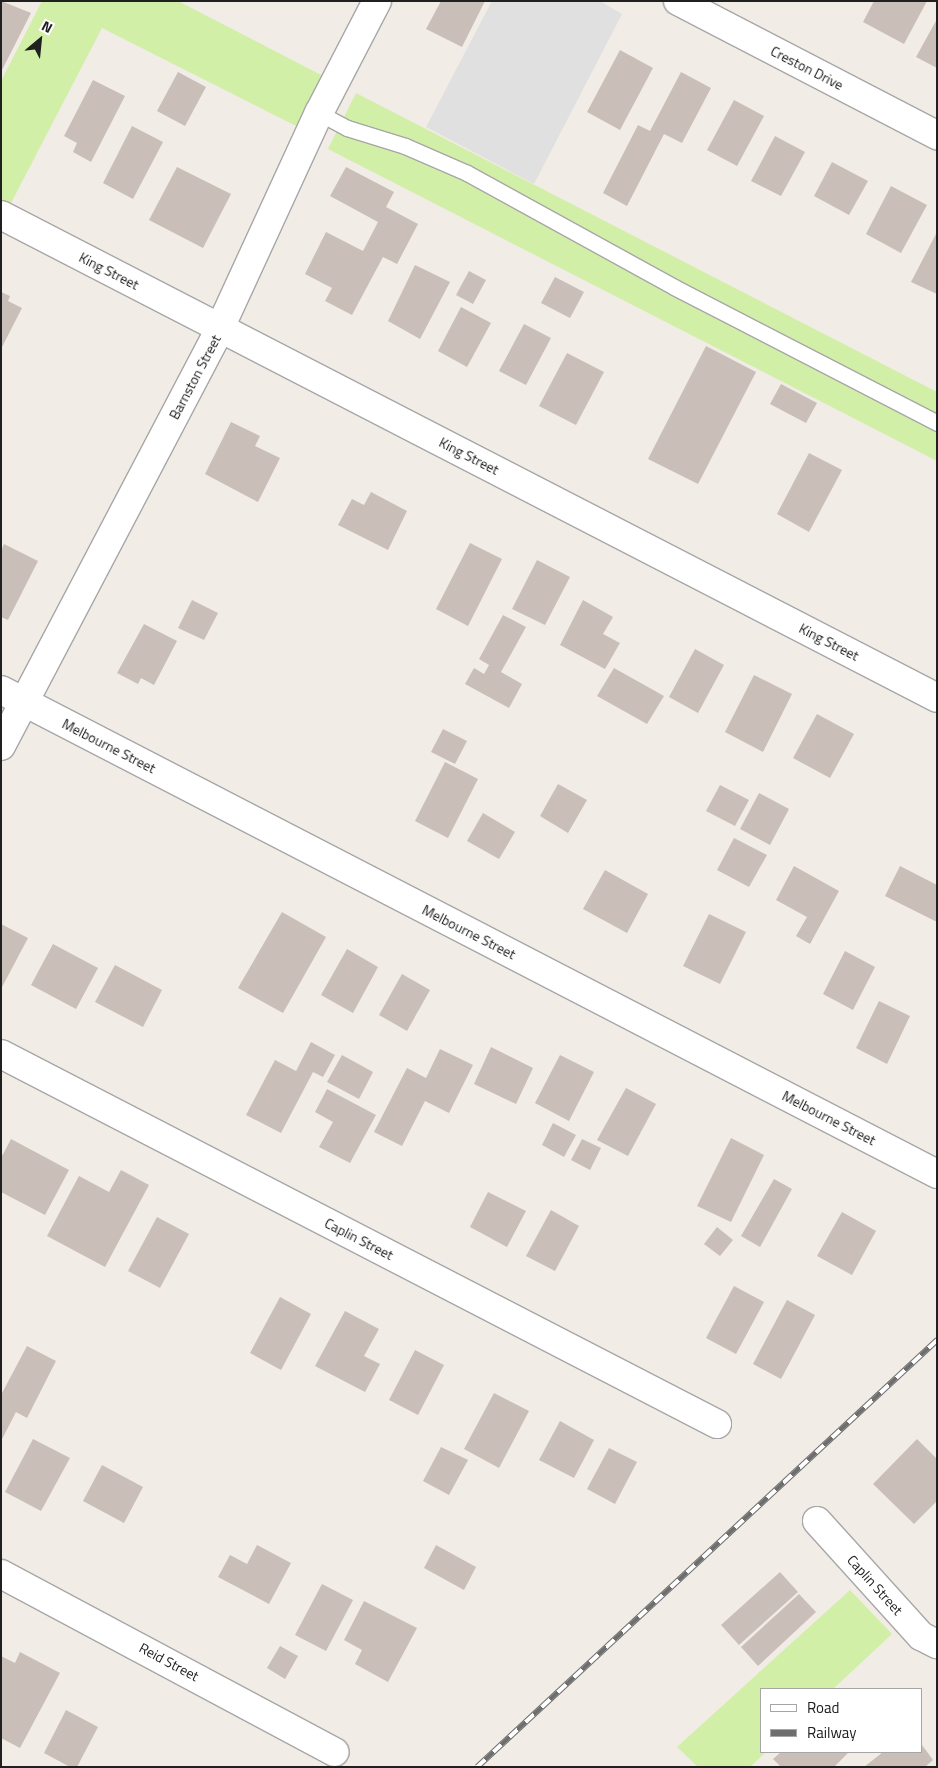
<!DOCTYPE html>
<html>
<head>
<meta charset="utf-8">
<style>
	body { margin:0 }
	#map { position:relative; width:938px; height:1768px; overflow:hidden; background:#f1ece6; font-family:"Titillium Web",sans-serif }
	div>[style] { position:absolute }
	.grass>* { inset:0; background:#d2efa8 }
	.parking>* { inset:0; background:#e0e0e0 }
	.building>* { inset:0; background:#cabeb8 }
	.roads { filter:drop-shadow(1px 0 #a7a7a7) drop-shadow(-1px 0 #a7a7a7) drop-shadow(0 1px #a7a7a7) drop-shadow(0 -1px #a7a7a7) }
	.service>* { height:15px; margin:-7.5px; padding:0 7.5px; transform-origin:7.5px; border-radius:7.5px; background:#fff }
	.minor>* { height:28px; margin:-14px; padding:0 14px; transform-origin:14px; border-radius:14px; background:#fff }
	.rail>* { height:5.5px; margin-top:-2.75px; transform-origin:0; background:repeating-linear-gradient(90deg,#fff 0 11px,#6e6e6e 0 22px); box-sizing:border-box; border-block:1px solid #6e6e6e }
	span { translate:-50% -50%; white-space:nowrap; text-align:center; line-height:1.15; -webkit-text-stroke:5px #fff; paint-order:stroke }
	.street-label { font-size:14px; color:#202020 }
	.frame { position:absolute; inset:0; border:2px solid #202020; pointer-events:none }
	.legend { position:absolute; left:760px; top:1688px; width:162px; height:65px; box-sizing:border-box; background:#fff; border:1px solid #a6a6a6; margin:0; padding:6px 9px; list-style:none; font-size:15px; color:#202020 }
	.legend li { display:flex; align-items:center; gap:10px; height:25px }
	.legend b { width:25px; border:1px solid #a6a6a6 }
	.north { position:absolute; left:15px; top:15px; width:50px; height:50px; -webkit-text-stroke:4px #fff; paint-order:stroke; rotate:28deg; font-size:14px; font-weight:700; line-height:20px; text-align:center; color:#202020 }
	.north::after { content:''; display:block; margin:auto; width:18px; height:22px; background:#202020; clip-path:polygon(50% 0,100% 100%,50% 72%,0 100%) }
</style>
</head>
<body>
<div id="map">
	<div class="grass">
		<div style="clip-path:polygon(42px 1px,178px 1px,325px 77px,300px 128px,102px 28px,10px 205px,1px 200px,1px 81px)"></div>
		<div style="clip-path:polygon(356px 93px,937px 392px,937px 461px,328px 149px)"></div>
		<div style="clip-path:polygon(850px 1590px,892px 1634px,833px 1689px,762px 1689px,762px 1752px,766px 1752px,750px 1767px,698px 1767px,677px 1747px)"></div>
	</div>
	<div class="parking">
		<div style="clip-path:polygon(492px 1px,600px 1px,622px 14px,534px 184px,426px 127px)"></div>
	</div>
	<div class="building">
		<div style="clip-path:polygon(1px 1px,31px 13px,1px 72px)"></div>
		<div style="clip-path:polygon(441px 1px,485px 1px,462px 47px,426px 29px)"></div>
		<div style="clip-path:polygon(874px 1px,927px 1px,904px 44px,863px 22px)"></div>
		<div style="clip-path:polygon(937px 19px,937px 68px,916px 57px)"></div>
		<div style="clip-path:polygon(620px 50px,653px 68px,620px 130px,587px 112px)"></div>
		<div style="clip-path:polygon(178px 72px,206px 87px,185px 126px,157px 111px)"></div>
		<div style="clip-path:polygon(681px 72px,711px 88px,682px 143px,664px 134px,627px 206px,603px 193px,638px 125px,650px 131px)"></div>
		<div style="clip-path:polygon(93px 80px,125px 96px,91px 162px,73px 152px,77px 143px,64px 136px)"></div>
		<div style="clip-path:polygon(734px 100px,764px 116px,737px 166px,707px 150px)"></div>
		<div style="clip-path:polygon(132px 126px,163px 142px,133px 199px,103px 183px)"></div>
		<div style="clip-path:polygon(775px 136px,805px 152px,781px 196px,751px 181px)"></div>
		<div style="clip-path:polygon(832px 162px,868px 181px,849px 215px,814px 196px)"></div>
		<div style="clip-path:polygon(177px 167px,231px 194px,203px 248px,149px 220px)"></div>
		<div style="clip-path:polygon(346px 167px,394px 192px,386px 207px,418px 224px,397px 264px,383px 257px,352px 315px,325px 301px,332px 288px,305px 274px,326px 232px,363px 251px,378px 222px,330px 196px)"></div>
		<div style="clip-path:polygon(891px 186px,927px 205px,901px 253px,866px 234px)"></div>
		<div style="clip-path:polygon(937px 232px,937px 294px,911px 282px)"></div>
		<div style="clip-path:polygon(415px 265px,450px 282px,420px 339px,388px 321px)"></div>
		<div style="clip-path:polygon(469px 271px,486px 280px,473px 304px,456px 295px)"></div>
		<div style="clip-path:polygon(555px 277px,584px 292px,570px 318px,541px 303px)"></div>
		<div style="clip-path:polygon(1px 292px,10px 296px,8px 301px,22px 308px,1px 349px)"></div>
		<div style="clip-path:polygon(461px 307px,491px 323px,467px 367px,438px 351px)"></div>
		<div style="clip-path:polygon(524px 324px,551px 338px,526px 385px,499px 371px)"></div>
		<div style="clip-path:polygon(706px 346px,756px 372px,698px 484px,648px 459px)"></div>
		<div style="clip-path:polygon(567px 353px,604px 372px,576px 425px,539px 406px)"></div>
		<div style="clip-path:polygon(781px 384px,817px 403px,806px 423px,770px 404px)"></div>
		<div style="clip-path:polygon(231px 422px,260px 436px,255px 446px,280px 458px,258px 502px,205px 474px)"></div>
		<div style="clip-path:polygon(809px 453px,842px 470px,809px 532px,777px 514px)"></div>
		<div style="clip-path:polygon(371px 492px,407px 511px,388px 550px,338px 525px,352px 499px,364px 505px)"></div>
		<div style="clip-path:polygon(470px 543px,502px 559px,468px 626px,436px 609px)"></div>
		<div style="clip-path:polygon(4px 544px,38px 561px,8px 620px,1px 617px,1px 551px)"></div>
		<div style="clip-path:polygon(537px 560px,570px 577px,545px 625px,512px 609px)"></div>
		<div style="clip-path:polygon(192px 600px,218px 613px,204px 640px,178px 628px)"></div>
		<div style="clip-path:polygon(583px 600px,613px 617px,603px 634px,620px 643px,605px 669px,560px 645px)"></div>
		<div style="clip-path:polygon(503px 615px,526px 627px,501px 672px,522px 684px,509px 708px,465px 684px,474px 668px,484px 674px,489px 665px,479px 659px)"></div>
		<div style="clip-path:polygon(144px 624px,177px 641px,154px 685px,141px 678px,138px 684px,117px 673px)"></div>
		<div style="clip-path:polygon(695px 649px,724px 665px,698px 713px,669px 697px)"></div>
		<div style="clip-path:polygon(614px 668px,664px 696px,647px 724px,597px 696px)"></div>
		<div style="clip-path:polygon(754px 675px,792px 694px,763px 752px,725px 732px)"></div>
		<div style="clip-path:polygon(817px 714px,854px 734px,830px 778px,793px 758px)"></div>
		<div style="clip-path:polygon(443px 729px,467px 741px,455px 764px,431px 752px)"></div>
		<div style="clip-path:polygon(445px 762px,478px 779px,448px 838px,415px 821px)"></div>
		<div style="clip-path:polygon(558px 784px,587px 800px,568px 833px,540px 816px)"></div>
		<div style="clip-path:polygon(720px 785px,749px 800px,735px 826px,706px 811px)"></div>
		<div style="clip-path:polygon(759px 793px,789px 809px,770px 845px,740px 829px)"></div>
		<div style="clip-path:polygon(483px 813px,515px 832px,499px 859px,467px 841px)"></div>
		<div style="clip-path:polygon(734px 838px,767px 855px,749px 887px,717px 870px)"></div>
		<div style="clip-path:polygon(794px 866px,839px 891px,810px 944px,796px 936px,807px 917px,776px 900px)"></div>
		<div style="clip-path:polygon(900px 866px,937px 885px,937px 922px,885px 896px)"></div>
		<div style="clip-path:polygon(605px 870px,648px 894px,627px 933px,583px 909px)"></div>
		<div style="clip-path:polygon(282px 912px,326px 937px,283px 1013px,238px 988px)"></div>
		<div style="clip-path:polygon(709px 914px,746px 932px,720px 984px,683px 966px)"></div>
		<div style="clip-path:polygon(1px 924px,28px 938px,1px 989px)"></div>
		<div style="clip-path:polygon(53px 944px,98px 968px,76px 1009px,31px 985px)"></div>
		<div style="clip-path:polygon(347px 949px,378px 967px,353px 1013px,321px 995px)"></div>
		<div style="clip-path:polygon(845px 951px,875px 967px,853px 1010px,823px 994px)"></div>
		<div style="clip-path:polygon(115px 965px,162px 990px,143px 1027px,95px 1002px)"></div>
		<div style="clip-path:polygon(402px 974px,430px 990px,407px 1031px,379px 1015px)"></div>
		<div style="clip-path:polygon(879px 1001px,910px 1016px,887px 1064px,856px 1048px)"></div>
		<div style="clip-path:polygon(311px 1042px,335px 1055px,323px 1077px,313px 1072px,281px 1133px,246px 1115px,275px 1060px,296px 1071px)"></div>
		<div style="clip-path:polygon(491px 1047px,533px 1068px,516px 1104px,474px 1084px)"></div>
		<div style="clip-path:polygon(440px 1049px,473px 1065px,449px 1113px,425px 1101px,402px 1146px,374px 1132px,407px 1068px,426px 1078px)"></div>
		<div style="clip-path:polygon(342px 1055px,373px 1072px,359px 1099px,327px 1082px)"></div>
		<div style="clip-path:polygon(560px 1055px,594px 1072px,569px 1121px,535px 1103px)"></div>
		<div style="clip-path:polygon(626px 1088px,656px 1104px,628px 1156px,597px 1140px)"></div>
		<div style="clip-path:polygon(327px 1089px,376px 1115px,350px 1163px,319px 1147px,333px 1122px,315px 1112px)"></div>
		<div style="clip-path:polygon(553px 1123px,576px 1135px,564px 1157px,542px 1145px)"></div>
		<div style="clip-path:polygon(731px 1138px,764px 1155px,731px 1222px,697px 1206px)"></div>
		<div style="clip-path:polygon(11px 1139px,69px 1170px,45px 1215px,1px 1192px,1px 1158px)"></div>
		<div style="clip-path:polygon(582px 1139px,601px 1148px,590px 1170px,571px 1160px)"></div>
		<div style="clip-path:polygon(121px 1170px,149px 1185px,105px 1267px,47px 1236px,79px 1176px,109px 1192px)"></div>
		<div style="clip-path:polygon(774px 1179px,792px 1189px,760px 1247px,741px 1236px)"></div>
		<div style="clip-path:polygon(488px 1192px,526px 1211px,507px 1247px,470px 1227px)"></div>
		<div style="clip-path:polygon(551px 1210px,579px 1226px,555px 1271px,526px 1256px)"></div>
		<div style="clip-path:polygon(842px 1212px,876px 1231px,852px 1275px,817px 1256px)"></div>
		<div style="clip-path:polygon(157px 1217px,189px 1234px,160px 1288px,128px 1271px)"></div>
		<div style="clip-path:polygon(717px 1227px,733px 1240px,720px 1256px,704px 1244px)"></div>
		<div style="clip-path:polygon(734px 1286px,764px 1302px,736px 1354px,706px 1338px)"></div>
		<div style="clip-path:polygon(280px 1297px,311px 1314px,281px 1370px,250px 1353px)"></div>
		<div style="clip-path:polygon(787px 1300px,815px 1315px,781px 1379px,753px 1364px)"></div>
		<div style="clip-path:polygon(345px 1311px,379px 1329px,364px 1356px,380px 1364px,365px 1392px,315px 1366px)"></div>
		<div style="clip-path:polygon(27px 1346px,56px 1361px,27px 1418px,16px 1412px,1px 1441px,1px 1395px)"></div>
		<div style="clip-path:polygon(415px 1350px,444px 1365px,418px 1415px,389px 1400px)"></div>
		<div style="clip-path:polygon(494px 1393px,529px 1411px,499px 1468px,464px 1449px)"></div>
		<div style="clip-path:polygon(560px 1421px,594px 1440px,574px 1478px,539px 1460px)"></div>
		<div style="clip-path:polygon(33px 1439px,70px 1458px,41px 1511px,5px 1492px)"></div>
		<div style="clip-path:polygon(917px 1439px,937px 1459px,937px 1501px,914px 1524px,873px 1484px)"></div>
		<div style="clip-path:polygon(441px 1447px,468px 1460px,449px 1495px,423px 1481px)"></div>
		<div style="clip-path:polygon(609px 1448px,637px 1462px,615px 1504px,587px 1489px)"></div>
		<div style="clip-path:polygon(102px 1465px,143px 1487px,124px 1523px,83px 1501px)"></div>
		<div style="clip-path:polygon(257px 1545px,291px 1563px,269px 1604px,218px 1577px,230px 1555px,247px 1564px)"></div>
		<div style="clip-path:polygon(436px 1545px,476px 1567px,464px 1590px,424px 1568px)"></div>
		<div style="clip-path:polygon(780px 1572px,798px 1592px,739px 1645px,721px 1625px)"></div>
		<div style="clip-path:polygon(322px 1584px,353px 1600px,326px 1651px,295px 1635px)"></div>
		<div style="clip-path:polygon(799px 1594px,816px 1612px,758px 1666px,741px 1647px)"></div>
		<div style="clip-path:polygon(364px 1601px,417px 1628px,388px 1682px,355px 1664px,362px 1650px,344px 1640px)"></div>
		<div style="clip-path:polygon(280px 1646px,298px 1656px,285px 1679px,267px 1668px)"></div>
		<div style="clip-path:polygon(20px 1652px,60px 1673px,20px 1748px,1px 1738px,1px 1656px,15px 1663px)"></div>
		<div style="clip-path:polygon(66px 1710px,98px 1727px,77px 1767px,70px 1767px,44px 1753px)"></div>
		<div style="clip-path:polygon(922px 1745px,933px 1760px,925px 1767px,864px 1767px,883px 1752px,922px 1752px)"></div>
		<div style="clip-path:polygon(781px 1752px,849px 1752px,834px 1767px,781px 1767px,773px 1759px)"></div>
	</div>
	<div class="roads">
		<div class="service">
			<div style="left:319px;top:113px;width:32px;rotate:28deg"></div>
			<div style="left:347px;top:128px;width:61px;rotate:17.2deg"></div>
			<div style="left:405px;top:146px;width:68px;rotate:23.5deg"></div>
			<div style="left:467px;top:173px;width:236px;rotate:28.8deg"></div>
			<div style="left:674px;top:287px;width:296px;rotate:27.3deg"></div>
		</div>
		<div class="minor">
			<div style="left:678px;top:1px;width:292px;rotate:27.4deg"></div>
			<div style="left:1px;top:215px;width:1053px;rotate:27.29deg"></div>
			<div style="left:1px;top:690px;width:1054px;rotate:27.34deg"></div>
			<div style="left:1px;top:746px;width:472px;rotate:-62.3deg"></div>
			<div style="left:220px;top:328px;width:237px;rotate:-65.3deg"></div>
			<div style="left:319px;top:113px;width:126px;rotate:-62.6deg"></div>
			<div style="left:1px;top:1054px;width:806px;rotate:27.33deg"></div>
			<div style="left:817px;top:1521px;width:155px;rotate:47.9deg"></div>
			<div style="left:921px;top:1636px;width:18px;rotate:27deg"></div>
			<div style="left:1px;top:1574px;width:378px;rotate:28.1deg"></div>
		</div>
	</div>
	<div class="rail">
		<div style="left:477px;top:1767px;width:628px;rotate:-42.87deg"></div>
	</div>
	<div class="street-label">
		<span style="left:807px;top:68px;rotate:27deg">Creston Drive</span>
		<span style="left:109px;top:271px;rotate:27deg">King Street</span>
		<span style="left:195px;top:377px;rotate:-62deg">Barnston Street</span>
		<span style="left:469px;top:456px;rotate:27deg">King Street</span>
		<span style="left:829px;top:642px;rotate:27deg">King Street</span>
		<span style="left:109px;top:746px;rotate:27deg">Melbourne Street</span>
		<span style="left:469px;top:932px;rotate:27deg">Melbourne Street</span>
		<span style="left:829px;top:1118px;rotate:27deg">Melbourne Street</span>
		<span style="left:359px;top:1239px;rotate:27deg">Caplin Street</span>
		<span style="left:875px;top:1585px;rotate:48deg">Caplin Street</span>
		<span style="left:169px;top:1662px;rotate:28deg">Reid Street</span>
	</div>
	<div class="frame"></div>
	<ul class="legend">
	<li><b style="height:6px;background:#fff"></b>Road</li>
	<li><b style="height:6px;background:#6e6e6e"></b>Railway</li>
	</ul>
	<div class="north">N</div>
</div>
</body>
</html>
